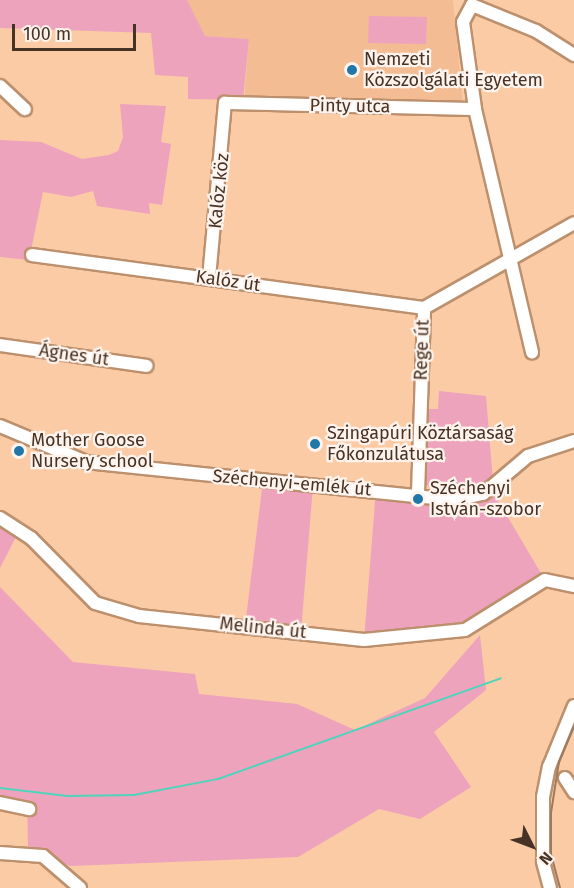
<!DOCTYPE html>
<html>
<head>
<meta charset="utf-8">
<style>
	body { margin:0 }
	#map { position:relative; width:574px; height:888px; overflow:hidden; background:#fbcba6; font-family:"Fira Sans",sans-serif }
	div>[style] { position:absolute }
	.built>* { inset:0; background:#f3bc93 }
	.green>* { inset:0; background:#eea3bc }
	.stream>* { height:2px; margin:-1px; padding:0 1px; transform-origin:1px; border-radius:1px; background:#50d3bb }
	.roads { filter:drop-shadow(2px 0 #bd906d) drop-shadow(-2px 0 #bd906d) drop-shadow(0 2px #bd906d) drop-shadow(0 -2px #bd906d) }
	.minor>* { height:12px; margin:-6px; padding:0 6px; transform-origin:6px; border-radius:6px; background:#fff }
	.tram>* { height:1.5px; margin:-0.75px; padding:0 0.75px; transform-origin:0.75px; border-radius:0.75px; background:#9b7a61 }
	.dots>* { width:16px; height:16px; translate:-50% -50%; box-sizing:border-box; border:3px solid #fff4ed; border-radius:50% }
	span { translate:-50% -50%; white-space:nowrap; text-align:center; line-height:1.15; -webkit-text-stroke:4.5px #fff4ed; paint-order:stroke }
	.poi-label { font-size:18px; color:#473325 }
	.left { translate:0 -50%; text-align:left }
	.street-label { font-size:18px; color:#473325 }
	.north { position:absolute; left:502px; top:816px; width:60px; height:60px; -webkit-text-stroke:4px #fff4ed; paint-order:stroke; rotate:132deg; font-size:16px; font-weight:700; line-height:24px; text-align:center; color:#473325 }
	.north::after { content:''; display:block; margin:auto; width:21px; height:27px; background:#473325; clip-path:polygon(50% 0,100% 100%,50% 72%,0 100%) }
	.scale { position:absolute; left:12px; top:24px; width:124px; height:27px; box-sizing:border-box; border:3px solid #473325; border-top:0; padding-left:8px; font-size:18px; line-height:21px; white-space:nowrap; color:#473325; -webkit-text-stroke:4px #fff4ed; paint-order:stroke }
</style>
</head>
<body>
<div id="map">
	<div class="built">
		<div style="clip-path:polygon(183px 0,453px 0,463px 104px,244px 100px,249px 39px,205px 36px)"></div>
	</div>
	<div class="green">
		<div style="clip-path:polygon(0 0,187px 0,205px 36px,249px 39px,243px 100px,188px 99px,188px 77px,155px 75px,151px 33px,0 28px)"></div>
		<div style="clip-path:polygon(369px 16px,427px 17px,426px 44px,368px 43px)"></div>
		<div style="clip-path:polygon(120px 104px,166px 106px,161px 142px,171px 144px,162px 205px,149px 203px,150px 214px,97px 206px,93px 191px,71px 197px,43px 192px,29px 260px,0 257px,0 140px,41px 142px,82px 159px,109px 155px,118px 151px,123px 137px)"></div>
		<div style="clip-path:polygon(439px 391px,486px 396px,493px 481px,481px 490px,438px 495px,425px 483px,427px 409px,438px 409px)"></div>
		<div style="clip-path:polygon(263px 481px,313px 486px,301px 632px,245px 626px)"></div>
		<div style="clip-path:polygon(376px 490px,429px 498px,494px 494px,545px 580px,475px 626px,364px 640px)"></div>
		<div style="clip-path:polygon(0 525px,17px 535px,0 568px)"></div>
		<div style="clip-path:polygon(0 587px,73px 662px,195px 674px,199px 694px,297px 704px,355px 730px,425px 698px,480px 635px,486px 690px,434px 732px,471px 787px,420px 819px,379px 809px,298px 857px,70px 866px,28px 848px,27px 801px,0 797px)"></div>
	</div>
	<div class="stream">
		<div style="left:0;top:788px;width:68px;rotate:6.7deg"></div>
		<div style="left:68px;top:796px;width:66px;rotate:-0.9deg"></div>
		<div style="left:134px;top:795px;width:86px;rotate:-10.8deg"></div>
		<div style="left:218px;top:779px;width:300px;rotate:-19.6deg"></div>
	</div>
	<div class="roads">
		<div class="minor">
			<div style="left:472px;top:5px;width:19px;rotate:118deg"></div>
			<div style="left:463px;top:22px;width:88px;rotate:82.1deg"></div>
			<div style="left:475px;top:109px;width:250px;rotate:76.8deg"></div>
			<div style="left:472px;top:5px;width:69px;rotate:22.1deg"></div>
			<div style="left:536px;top:31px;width:45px;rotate:32.3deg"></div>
			<div style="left:0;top:86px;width:34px;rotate:43deg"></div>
			<div style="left:32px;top:255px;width:396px;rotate:7.7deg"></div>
			<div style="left:209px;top:278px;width:176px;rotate:-84.8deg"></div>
			<div style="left:225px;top:103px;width:250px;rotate:1.4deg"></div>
			<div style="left:424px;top:308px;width:172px;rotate:-29.5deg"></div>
			<div style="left:0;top:345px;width:148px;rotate:8.1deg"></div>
			<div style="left:0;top:426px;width:93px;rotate:22.7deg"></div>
			<div style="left:86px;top:462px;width:372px;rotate:5.9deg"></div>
			<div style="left:456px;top:500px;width:28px;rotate:-13deg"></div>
			<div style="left:483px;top:494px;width:59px;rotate:-40.2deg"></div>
			<div style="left:528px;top:456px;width:48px;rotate:-18.1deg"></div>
			<div style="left:418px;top:493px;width:185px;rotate:-88.1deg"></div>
			<div style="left:0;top:518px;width:37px;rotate:33deg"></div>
			<div style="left:31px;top:538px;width:91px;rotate:45.4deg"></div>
			<div style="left:95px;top:603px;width:46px;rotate:16.5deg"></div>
			<div style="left:139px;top:616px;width:226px;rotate:6.1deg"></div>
			<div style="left:364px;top:640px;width:101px;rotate:-5.7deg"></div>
			<div style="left:465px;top:630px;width:94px;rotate:-32deg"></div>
			<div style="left:545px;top:580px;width:30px;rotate:12deg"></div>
			<div style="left:565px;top:778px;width:17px;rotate:57deg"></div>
			<div style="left:0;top:803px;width:30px;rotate:12deg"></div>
			<div style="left:0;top:853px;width:43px;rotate:4deg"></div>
			<div style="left:43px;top:856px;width:49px;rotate:40.9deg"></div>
			<div style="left:550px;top:888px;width:28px;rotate:-105deg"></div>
			<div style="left:543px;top:861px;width:64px;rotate:-90deg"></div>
			<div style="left:543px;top:797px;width:31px;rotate:-79deg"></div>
			<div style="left:549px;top:767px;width:66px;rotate:-67.7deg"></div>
		</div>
	</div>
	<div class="tram">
		<div style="left:560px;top:888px;width:35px;rotate:-105deg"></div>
		<div style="left:551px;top:854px;width:41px;rotate:-90deg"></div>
		<div style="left:551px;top:813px;width:52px;rotate:-81.1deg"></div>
		<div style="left:559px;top:762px;width:39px;rotate:-67deg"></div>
	</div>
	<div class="dots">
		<div style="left:352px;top:70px;background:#2177a7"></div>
		<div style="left:315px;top:444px;background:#2177a7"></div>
		<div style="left:19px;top:451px;background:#2177a7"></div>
		<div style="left:418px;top:499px;background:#2177a7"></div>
	</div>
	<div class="poi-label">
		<span class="left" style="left:364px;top:70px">Nemzeti<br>Közszolgálati Egyetem</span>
		<span class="left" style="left:327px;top:444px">Szingapúri Köztársaság<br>Főkonzulátusa</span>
		<span class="left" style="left:31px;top:451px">Mother Goose<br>Nursery school</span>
		<span class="left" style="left:430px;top:499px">Széchenyi<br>István-szobor</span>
	</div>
	<div class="street-label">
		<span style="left:350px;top:106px;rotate:1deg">Pinty utca</span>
		<span style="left:219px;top:191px;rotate:-84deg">Kalóz köz</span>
		<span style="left:228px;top:281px;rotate:8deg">Kalóz út</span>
		<span style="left:422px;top:350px;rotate:-88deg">Rege út</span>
		<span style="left:74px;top:355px;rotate:8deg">Ágnes út</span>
		<span style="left:292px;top:483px;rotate:5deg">Széchenyi-emlék út</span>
		<span style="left:263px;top:628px;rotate:6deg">Melinda út</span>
	</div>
	<div class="north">N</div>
	<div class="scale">100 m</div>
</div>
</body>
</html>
